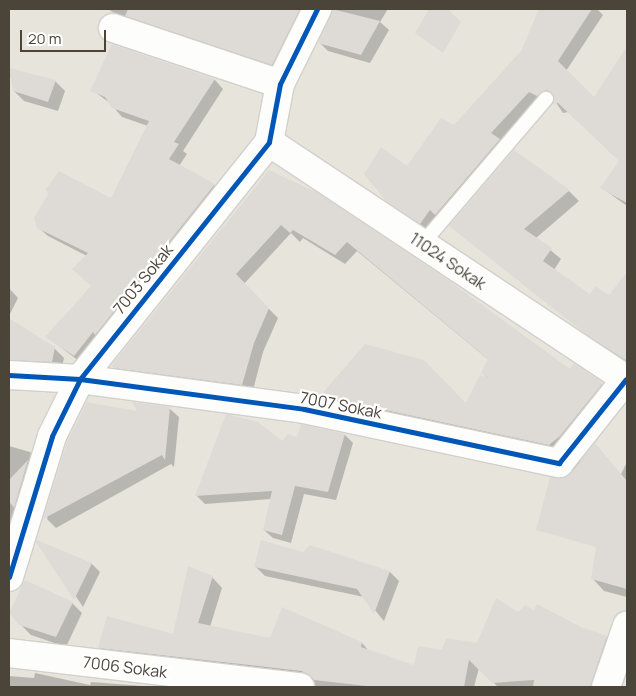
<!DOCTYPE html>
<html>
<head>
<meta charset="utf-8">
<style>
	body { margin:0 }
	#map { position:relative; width:636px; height:696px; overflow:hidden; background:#f4f2ee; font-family:Manrope,sans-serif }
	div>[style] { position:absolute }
	.residential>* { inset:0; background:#e7e4dc }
	.shadow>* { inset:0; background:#0003 }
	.building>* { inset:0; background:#dedbd6 }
	.roads { filter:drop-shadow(1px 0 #d2d0cb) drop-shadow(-1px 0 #d2d0cb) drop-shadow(0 1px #d2d0cb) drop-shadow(0 -1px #d2d0cb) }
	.lane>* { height:14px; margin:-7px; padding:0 7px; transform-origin:7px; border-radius:7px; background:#fdfdfc }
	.street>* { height:28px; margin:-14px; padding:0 14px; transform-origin:14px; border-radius:14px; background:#fdfdfc }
	.cycleway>* { height:5px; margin:-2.5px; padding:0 2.5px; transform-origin:2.5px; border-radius:2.5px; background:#0057b8 }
	span { translate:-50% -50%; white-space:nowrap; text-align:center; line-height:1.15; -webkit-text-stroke:4.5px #fff; paint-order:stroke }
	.street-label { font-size:16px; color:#4b4439 }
	.frame { position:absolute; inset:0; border:10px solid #4b4439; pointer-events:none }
	.scale { position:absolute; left:20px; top:30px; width:86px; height:22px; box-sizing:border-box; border:2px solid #4b4439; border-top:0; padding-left:6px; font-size:15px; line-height:18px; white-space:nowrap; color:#4b4439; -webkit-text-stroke:4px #fff; paint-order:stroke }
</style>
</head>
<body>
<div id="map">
	<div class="residential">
		<div style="clip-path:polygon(9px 9px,627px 9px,627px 687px,9px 687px)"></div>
	</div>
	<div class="shadow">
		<div style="clip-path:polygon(108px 9px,315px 9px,281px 73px,128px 22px)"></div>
		<div style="clip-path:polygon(334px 9px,388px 9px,380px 22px,389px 30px,370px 63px,328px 51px,319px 42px)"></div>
		<div style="clip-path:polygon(540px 9px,597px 9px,603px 15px,566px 71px,594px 99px,617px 64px,627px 70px,627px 206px,602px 188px,620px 161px,568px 112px,563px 113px,555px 101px,547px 105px,430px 232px,387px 200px,407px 168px,454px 126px,522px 51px)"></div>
		<div style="clip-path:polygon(113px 46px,215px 80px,223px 89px,183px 151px,187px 154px,179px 166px,214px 185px,223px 194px,83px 364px,47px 337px,92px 286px,87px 256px,48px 236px,38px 227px,112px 200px,148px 126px,122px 117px,110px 103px,92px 90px)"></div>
		<div style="clip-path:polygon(9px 70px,55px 81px,65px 91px,58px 111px,24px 101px,14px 91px)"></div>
		<div style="clip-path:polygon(270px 171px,570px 371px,602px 384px,611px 393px,558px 454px,331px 406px,322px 396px,467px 405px,489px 379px,482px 373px,489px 360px,357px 251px,345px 264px,303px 238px,300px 242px,291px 233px,244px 284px,278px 318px,263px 352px,252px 394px,124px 377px,114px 367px)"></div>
		<div style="clip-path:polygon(569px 191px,579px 201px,536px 238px,561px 259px,554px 270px,591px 296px,609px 297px,627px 274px,627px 364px,451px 226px)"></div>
		<div style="clip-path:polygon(9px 288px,18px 298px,9px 316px)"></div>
		<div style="clip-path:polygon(9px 320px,54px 348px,64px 358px,61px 371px,9px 373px)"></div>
		<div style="clip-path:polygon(169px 408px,179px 417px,174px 467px,171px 464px,56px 528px,47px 519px,68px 442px,140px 412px)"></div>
		<div style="clip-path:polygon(345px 435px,353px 443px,336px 500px,304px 494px,291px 543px,273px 538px,264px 530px,271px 499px,205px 504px,197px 496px,282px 443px)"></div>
		<div style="clip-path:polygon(595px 445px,621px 474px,627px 462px,627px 536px,555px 512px,564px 479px)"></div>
		<div style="clip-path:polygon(9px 446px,30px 452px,39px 461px,15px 527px,9px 522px)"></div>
		<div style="clip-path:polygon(40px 543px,92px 564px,100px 572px,83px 607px)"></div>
		<div style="clip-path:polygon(310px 546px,390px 572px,399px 581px,384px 621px,364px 597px,265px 576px,256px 567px,303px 553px)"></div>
		<div style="clip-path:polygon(596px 555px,627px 571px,627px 597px,604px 591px,592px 578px)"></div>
		<div style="clip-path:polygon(212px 577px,222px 588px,210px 627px,271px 639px,362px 643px,369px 651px,415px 667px,441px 651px,478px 644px,518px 613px,606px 637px,616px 647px,602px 687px,498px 687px,479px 668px,474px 687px,315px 687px,313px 681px,110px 657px,100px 647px,174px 635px)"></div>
		<div style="clip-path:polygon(72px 603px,82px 613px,66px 647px,31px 635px,20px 624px)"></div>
		<div style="clip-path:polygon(35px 673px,90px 685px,91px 682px,156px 687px,9px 687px,9px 676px,34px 678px)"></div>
	</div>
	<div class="building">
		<div style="clip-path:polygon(128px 9px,300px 9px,272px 65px,125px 16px)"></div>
		<div style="clip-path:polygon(332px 9px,380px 21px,361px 55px,318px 43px)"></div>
		<div style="clip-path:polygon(429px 9px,448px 9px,461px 22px,443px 53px,415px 33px)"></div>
		<div style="clip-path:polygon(539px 9px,592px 9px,558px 61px,594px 97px,627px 46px,627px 203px,600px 188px,619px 161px,558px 103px,553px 104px,554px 96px,547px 90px,537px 96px,529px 92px,491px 133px,500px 139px,435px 215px,430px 210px,420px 224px,386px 201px,364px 174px,381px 147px,407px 166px,441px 118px,454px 125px,521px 51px)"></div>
		<div style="clip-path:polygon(112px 44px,215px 79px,174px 142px,179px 144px,169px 159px,215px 184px,95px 335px,93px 332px,74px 356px,45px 337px,91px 286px,72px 269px,88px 253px,37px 228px,34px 218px,48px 194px,46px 189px,59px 171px,111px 198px,149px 121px,112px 108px,105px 97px,90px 91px)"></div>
		<div style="clip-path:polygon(9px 68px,56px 80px,48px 102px,13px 91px)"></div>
		<div style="clip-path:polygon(514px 150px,570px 190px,524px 229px,552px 248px,543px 261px,590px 294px,595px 286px,609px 295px,627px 272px,627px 361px,588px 336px,449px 226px)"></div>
		<div style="clip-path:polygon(269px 170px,318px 193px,448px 280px,570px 369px,574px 363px,603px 383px,560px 436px,549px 445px,320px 396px,365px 344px,424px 360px,466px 403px,480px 375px,489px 378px,481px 373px,488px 359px,347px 242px,335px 255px,293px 230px,290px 233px,281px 225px,236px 274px,269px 308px,254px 343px,242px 385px,113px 368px,112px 365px)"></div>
		<div style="clip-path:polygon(9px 318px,55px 347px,52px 362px,9px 360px)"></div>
		<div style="clip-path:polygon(87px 402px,137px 411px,132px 402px,170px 407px,165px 460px,162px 455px,43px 519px,67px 442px)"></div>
		<div style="clip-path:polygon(226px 414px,258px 422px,282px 441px,288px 434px,297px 437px,301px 424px,345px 434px,328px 492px,295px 486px,282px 535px,263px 530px,272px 491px,195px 496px)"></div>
		<div style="clip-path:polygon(595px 443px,627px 481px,627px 589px,591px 579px,596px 547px,536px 530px,550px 477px,564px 478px,571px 473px)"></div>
		<div style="clip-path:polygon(28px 460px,14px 508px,9px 501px,9px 480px)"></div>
		<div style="clip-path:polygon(37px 540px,92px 563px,74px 600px,36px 542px)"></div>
		<div style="clip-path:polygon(261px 540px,303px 552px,310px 545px,390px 571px,374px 614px,357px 589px,254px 567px)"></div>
		<div style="clip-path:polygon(188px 566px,213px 576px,198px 623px,270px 638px,282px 607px,362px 642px,361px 647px,414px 665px,418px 646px,441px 650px,447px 638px,477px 643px,496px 598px,518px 612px,525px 605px,534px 610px,537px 604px,581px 627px,607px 636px,590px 687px,533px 687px,534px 680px,492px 683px,469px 660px,464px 687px,375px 687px,314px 680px,302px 671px,98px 648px,107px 616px,173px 634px)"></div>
		<div style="clip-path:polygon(25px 580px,73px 602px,56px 637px,19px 625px,9px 613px)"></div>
	</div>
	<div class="roads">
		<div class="lane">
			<div style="left:422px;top:244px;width:191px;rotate:-49.5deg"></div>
		</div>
		<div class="street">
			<div style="left:113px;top:28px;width:176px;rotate:18.5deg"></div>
			<div style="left:269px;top:142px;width:430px;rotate:33.6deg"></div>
			<div style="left:9px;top:375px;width:71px;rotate:3.2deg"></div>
			<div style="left:80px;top:379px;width:226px;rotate:7.6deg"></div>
			<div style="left:304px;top:409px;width:261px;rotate:12deg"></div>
			<div style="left:559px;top:463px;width:107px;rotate:-51.4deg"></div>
			<div style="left:9px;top:577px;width:147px;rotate:-73deg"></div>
			<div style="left:52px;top:436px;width:64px;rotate:-63.8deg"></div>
			<div style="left:80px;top:379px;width:303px;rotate:-51.4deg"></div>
			<div style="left:269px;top:142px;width:59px;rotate:-79.3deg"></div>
			<div style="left:280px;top:84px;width:84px;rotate:-63.7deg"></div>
			<div style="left:9px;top:653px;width:293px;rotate:6.7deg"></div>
			<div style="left:606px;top:687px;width:65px;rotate:-71deg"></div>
		</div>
	</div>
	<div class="cycleway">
		<div style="left:9px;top:375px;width:71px;rotate:3.2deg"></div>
		<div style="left:80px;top:379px;width:226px;rotate:7.6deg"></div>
		<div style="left:304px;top:409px;width:261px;rotate:12deg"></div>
		<div style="left:559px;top:463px;width:107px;rotate:-51.4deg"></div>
		<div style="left:9px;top:577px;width:147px;rotate:-73deg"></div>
		<div style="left:52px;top:436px;width:64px;rotate:-63.8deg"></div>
		<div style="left:80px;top:379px;width:303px;rotate:-51.4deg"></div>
		<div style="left:269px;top:142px;width:59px;rotate:-79.3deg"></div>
		<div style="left:280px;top:84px;width:84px;rotate:-63.7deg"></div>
	</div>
	<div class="street-label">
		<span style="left:448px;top:261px;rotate:34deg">11024 Sokak</span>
		<span style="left:143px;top:279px;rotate:-51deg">7003 Sokak</span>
		<span style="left:341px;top:405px;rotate:11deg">7007 Sokak</span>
		<span style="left:125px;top:667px;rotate:7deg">7006 Sokak</span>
	</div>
	<div class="frame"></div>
	<div class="scale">20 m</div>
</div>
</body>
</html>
